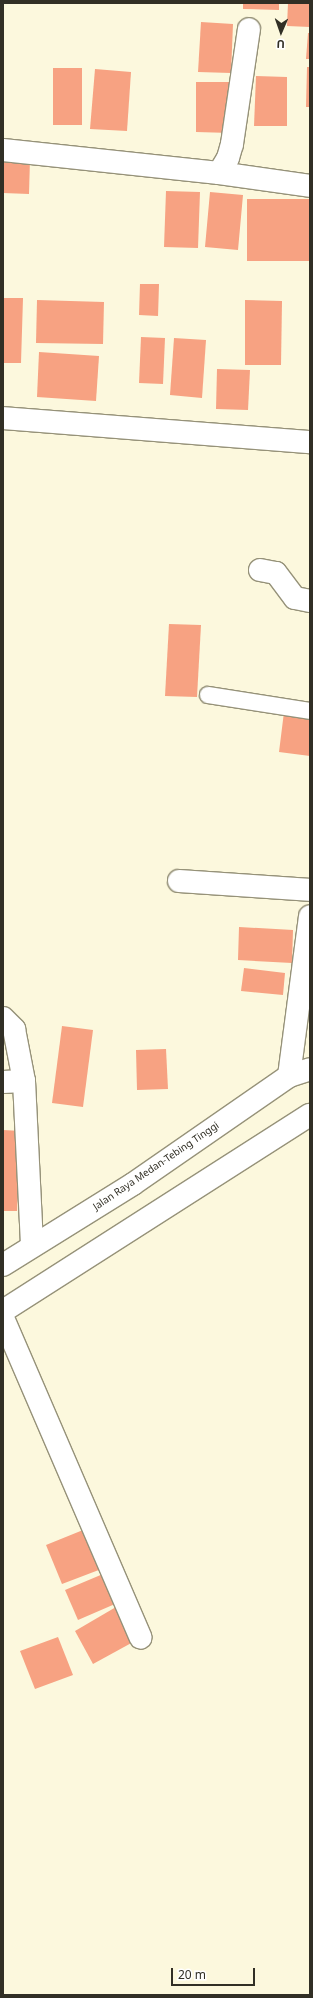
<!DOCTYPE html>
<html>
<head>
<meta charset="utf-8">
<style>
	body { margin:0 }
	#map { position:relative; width:313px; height:1998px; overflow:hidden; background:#fcf8dd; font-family:"Noto Sans",sans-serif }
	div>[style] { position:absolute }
	.building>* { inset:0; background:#f7a282 }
	.roads { filter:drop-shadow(1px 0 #969279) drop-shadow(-1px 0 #969279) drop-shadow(0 1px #969279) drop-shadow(0 -1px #969279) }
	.service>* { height:16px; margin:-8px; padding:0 8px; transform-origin:8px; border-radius:8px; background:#fff }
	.minor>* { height:22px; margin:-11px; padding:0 11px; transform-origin:11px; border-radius:11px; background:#fff }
	.trunk>* { height:22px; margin:-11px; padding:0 11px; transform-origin:11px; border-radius:11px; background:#fff }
	span { translate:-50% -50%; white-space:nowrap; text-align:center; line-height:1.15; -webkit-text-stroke:3px #fff; paint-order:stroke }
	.street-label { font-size:10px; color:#312f25 }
	.frame { position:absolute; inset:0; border:4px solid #312f25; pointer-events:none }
	.north { position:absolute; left:261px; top:12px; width:40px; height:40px; -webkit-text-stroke:3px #fff; paint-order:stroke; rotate:182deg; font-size:11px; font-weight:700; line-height:16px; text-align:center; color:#312f25 }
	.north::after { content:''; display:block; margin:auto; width:14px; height:18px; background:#312f25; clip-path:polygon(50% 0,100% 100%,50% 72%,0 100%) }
	.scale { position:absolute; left:171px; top:1968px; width:84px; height:18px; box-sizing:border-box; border:2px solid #312f25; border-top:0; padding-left:5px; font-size:12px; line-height:14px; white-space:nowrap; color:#312f25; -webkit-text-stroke:3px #fff; paint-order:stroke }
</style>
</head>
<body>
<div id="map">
	<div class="building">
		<div style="clip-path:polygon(243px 3px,279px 3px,279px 10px,243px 9px)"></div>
		<div style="clip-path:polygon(288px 3px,310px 3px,310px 27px,287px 26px)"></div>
		<div style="clip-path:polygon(201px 22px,233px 24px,231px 73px,198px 72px)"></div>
		<div style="clip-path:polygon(308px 33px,310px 33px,310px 59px,306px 59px)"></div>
		<div style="clip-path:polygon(307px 67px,310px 67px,310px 107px,306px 107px)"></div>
		<div style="clip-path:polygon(53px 68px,82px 68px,82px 125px,53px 125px)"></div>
		<div style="clip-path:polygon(95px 69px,131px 72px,127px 131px,90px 129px)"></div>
		<div style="clip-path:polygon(256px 76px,287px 77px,287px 126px,254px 126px)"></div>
		<div style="clip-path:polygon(196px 82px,231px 82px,231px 133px,196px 132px)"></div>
		<div style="clip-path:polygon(4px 158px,30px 159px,29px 194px,3px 193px)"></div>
		<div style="clip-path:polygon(166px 191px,200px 192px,198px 248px,164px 247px)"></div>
		<div style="clip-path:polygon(210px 192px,243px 195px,238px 250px,205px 247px)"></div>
		<div style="clip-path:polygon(247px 199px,310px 199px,310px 261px,247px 261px)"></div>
		<div style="clip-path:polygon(140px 284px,159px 284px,158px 316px,139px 315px)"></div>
		<div style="clip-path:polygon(3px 298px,23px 298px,21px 363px,3px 363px)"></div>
		<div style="clip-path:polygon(37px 300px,104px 302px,103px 344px,36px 343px)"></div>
		<div style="clip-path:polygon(245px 300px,282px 301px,281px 365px,245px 365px)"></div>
		<div style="clip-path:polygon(141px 337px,165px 338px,163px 384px,139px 383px)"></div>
		<div style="clip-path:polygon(174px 338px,206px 340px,202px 398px,170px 395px)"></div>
		<div style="clip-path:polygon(39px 352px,99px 356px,96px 401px,37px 397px)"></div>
		<div style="clip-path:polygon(217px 369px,250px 370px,248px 410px,216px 409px)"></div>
		<div style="clip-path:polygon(169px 624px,201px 625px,197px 697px,165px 696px)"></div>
		<div style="clip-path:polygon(284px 712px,310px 715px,310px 756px,279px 752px)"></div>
		<div style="clip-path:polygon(239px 927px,293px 930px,292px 963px,238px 960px)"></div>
		<div style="clip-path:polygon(244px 968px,285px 973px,283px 995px,241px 991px)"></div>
		<div style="clip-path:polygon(62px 1026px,93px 1030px,83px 1107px,52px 1103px)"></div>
		<div style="clip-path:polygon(166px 1049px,168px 1089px,137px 1090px,136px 1050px)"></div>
		<div style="clip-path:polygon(3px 1130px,21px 1131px,17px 1211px,3px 1211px)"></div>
		<div style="clip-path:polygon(88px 1528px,104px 1568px,62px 1584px,46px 1545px)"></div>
		<div style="clip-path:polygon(103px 1574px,115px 1604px,78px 1620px,65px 1590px)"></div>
		<div style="clip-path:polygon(116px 1607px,135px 1641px,93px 1664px,75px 1631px)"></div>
		<div style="clip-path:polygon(58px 1637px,73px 1675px,35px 1689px,20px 1651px)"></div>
	</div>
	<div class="roads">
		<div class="service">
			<div style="left:208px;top:695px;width:103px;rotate:8.9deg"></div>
		</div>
		<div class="minor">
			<div style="left:3px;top:150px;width:217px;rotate:6.1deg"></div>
			<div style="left:219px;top:173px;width:92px;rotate:8.1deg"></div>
			<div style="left:219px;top:173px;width:17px;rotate:-59deg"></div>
			<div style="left:228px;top:158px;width:15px;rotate:-74deg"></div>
			<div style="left:232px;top:144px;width:116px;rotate:-81.6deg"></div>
			<div style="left:3px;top:418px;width:308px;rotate:4.5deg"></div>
			<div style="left:260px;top:570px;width:16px;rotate:11deg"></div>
			<div style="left:276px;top:573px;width:31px;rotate:53deg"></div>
			<div style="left:295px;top:598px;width:15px;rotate:11deg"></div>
			<div style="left:179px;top:881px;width:131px;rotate:3.9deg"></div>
			<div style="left:3px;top:1018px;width:16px;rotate:45deg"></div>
			<div style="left:14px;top:1029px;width:53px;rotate:79.1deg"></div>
			<div style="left:24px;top:1081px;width:165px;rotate:87.2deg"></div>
			<div style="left:289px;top:1076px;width:161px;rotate:-82.5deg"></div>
			<div style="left:3px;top:1082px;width:21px;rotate:-3deg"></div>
			<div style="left:3px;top:1318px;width:348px;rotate:66.7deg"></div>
		</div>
		<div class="trunk">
			<div style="left:3px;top:1265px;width:153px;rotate:-31.9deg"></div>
			<div style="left:133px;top:1184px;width:190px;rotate:-34.7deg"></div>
			<div style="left:289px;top:1076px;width:22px;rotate:-18deg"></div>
			<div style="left:3px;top:1311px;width:364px;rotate:-32.6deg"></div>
		</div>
	</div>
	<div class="street-label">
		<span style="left:156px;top:1166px;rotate:-34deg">Jalan Raya Medan-Tebing Tinggi</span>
	</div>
	<div class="frame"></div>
	<div class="north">U</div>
	<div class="scale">20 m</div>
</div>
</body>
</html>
